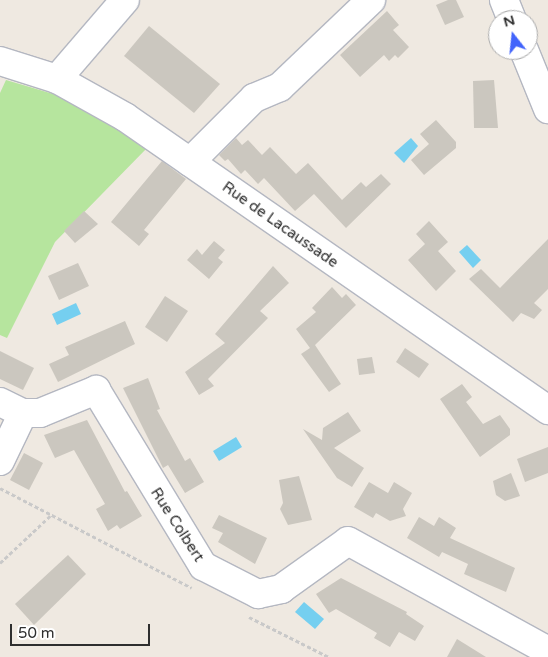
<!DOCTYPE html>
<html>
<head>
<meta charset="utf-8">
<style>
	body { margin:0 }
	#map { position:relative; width:548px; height:657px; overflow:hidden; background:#efe9e1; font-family:"Varela Round",sans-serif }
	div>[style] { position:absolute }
	.green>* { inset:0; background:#b6e59e }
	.water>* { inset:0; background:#75cff0 }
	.building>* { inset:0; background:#cbc7bf }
	.path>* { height:3px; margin-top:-1.5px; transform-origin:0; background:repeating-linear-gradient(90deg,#c9c9c9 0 4px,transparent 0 6.5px) }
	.roads { filter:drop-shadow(1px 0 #b4b7c1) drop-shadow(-1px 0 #b4b7c1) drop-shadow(0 1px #b4b7c1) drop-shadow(0 -1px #b4b7c1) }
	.minor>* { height:28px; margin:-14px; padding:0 14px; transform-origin:14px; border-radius:14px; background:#fff }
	span { translate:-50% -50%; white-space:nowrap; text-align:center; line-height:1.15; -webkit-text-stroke:4px #fff; paint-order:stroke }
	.street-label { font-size:15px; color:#2e2e2e }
	.north { position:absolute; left:488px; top:10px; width:50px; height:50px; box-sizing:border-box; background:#fff; border:1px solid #ababab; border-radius:50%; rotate:344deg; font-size:14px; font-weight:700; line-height:20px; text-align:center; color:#2e2e2e }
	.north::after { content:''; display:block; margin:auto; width:18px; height:22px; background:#4264fb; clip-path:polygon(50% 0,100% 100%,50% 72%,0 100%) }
	.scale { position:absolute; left:10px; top:624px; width:140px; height:22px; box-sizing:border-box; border:2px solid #2e2e2e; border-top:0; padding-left:6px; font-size:15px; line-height:18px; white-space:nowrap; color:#2e2e2e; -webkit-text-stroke:4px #fff; paint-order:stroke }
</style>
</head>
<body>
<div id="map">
	<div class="green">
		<div style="clip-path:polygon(6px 80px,60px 96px,92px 111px,147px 148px,55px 242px,7px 338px,0 335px,0 93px)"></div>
	</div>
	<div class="water">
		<div style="clip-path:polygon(411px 138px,418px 146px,404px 163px,394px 153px)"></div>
		<div style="clip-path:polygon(467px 245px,481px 260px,473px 268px,459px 252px)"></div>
		<div style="clip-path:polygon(76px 303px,81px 314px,57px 325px,52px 314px)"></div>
		<div style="clip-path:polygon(236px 437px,242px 447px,219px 461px,213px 451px)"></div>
		<div style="clip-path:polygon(304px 602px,324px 619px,315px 629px,295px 612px)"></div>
	</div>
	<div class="building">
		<div style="clip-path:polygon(448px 0,456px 0,464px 17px,445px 25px,436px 5px)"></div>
		<div style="clip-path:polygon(387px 11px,399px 25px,393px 30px,409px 47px,398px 58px,395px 55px,389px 61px,384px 55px,360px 77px,340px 55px)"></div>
		<div style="clip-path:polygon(149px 26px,220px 84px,194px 113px,124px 56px)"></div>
		<div style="clip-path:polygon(494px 80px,498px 128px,474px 128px,473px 81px)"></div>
		<div style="clip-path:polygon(436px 120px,456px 142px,456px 148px,424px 175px,411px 160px,429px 144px,420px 134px)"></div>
		<div style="clip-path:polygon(236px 138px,242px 145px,248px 140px,262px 155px,270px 147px,296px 174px,308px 163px,342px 200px,361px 182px,366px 187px,381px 174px,391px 184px,346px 228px,314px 194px,295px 211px,264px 178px,258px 184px,245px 170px,241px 174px,228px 159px,225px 161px,219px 155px)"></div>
		<div style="clip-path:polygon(162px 161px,186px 179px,144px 230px,149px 234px,139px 246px,111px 222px)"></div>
		<div style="clip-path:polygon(84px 211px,98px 224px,75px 243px,64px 231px)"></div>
		<div style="clip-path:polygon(429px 221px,448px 242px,438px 251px,456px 271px,436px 291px,408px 260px,425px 244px,416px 234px)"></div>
		<div style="clip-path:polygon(548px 239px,548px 289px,534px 303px,542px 310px,534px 319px,521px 313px,513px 322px,469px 279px,481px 269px,500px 288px)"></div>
		<div style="clip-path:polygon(214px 241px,225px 250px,218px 258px,223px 262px,209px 279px,187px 260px,197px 249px,202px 255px)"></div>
		<div style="clip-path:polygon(78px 263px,89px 286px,59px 300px,48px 276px)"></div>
		<div style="clip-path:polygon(273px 266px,289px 283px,260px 311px,268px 318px,208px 379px,214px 386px,199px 395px,185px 372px,225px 343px,215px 334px)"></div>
		<div style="clip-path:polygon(332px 287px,342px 298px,346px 294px,356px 305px,315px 345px,341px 384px,329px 392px,301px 354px,310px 348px,296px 329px,316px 312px,312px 308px)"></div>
		<div style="clip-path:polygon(165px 296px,188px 311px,167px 342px,145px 327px)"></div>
		<div style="clip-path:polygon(125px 321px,135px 344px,58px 382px,49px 364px,69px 355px,65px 347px)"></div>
		<div style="clip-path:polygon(405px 348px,429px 364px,419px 378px,396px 362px)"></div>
		<div style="clip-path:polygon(0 351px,34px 368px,23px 390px,0 379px)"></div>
		<div style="clip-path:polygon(372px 357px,375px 373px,359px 375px,357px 359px)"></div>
		<div style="clip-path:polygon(148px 378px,160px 409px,157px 410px,185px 461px,190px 458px,204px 482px,185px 493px,168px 465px,163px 468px,123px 388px)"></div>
		<div style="clip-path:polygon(462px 384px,472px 397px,466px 402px,483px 424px,500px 415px,510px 429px,510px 435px,480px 457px,440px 399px)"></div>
		<div style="clip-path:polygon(348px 412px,361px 431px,334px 448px,364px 468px,352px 487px,337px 478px,303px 429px,322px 440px,323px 428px)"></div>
		<div style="clip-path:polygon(87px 420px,125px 492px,127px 491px,142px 516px,120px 529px,117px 525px,108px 531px,96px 509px,105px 504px,74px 450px,55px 458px,44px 435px)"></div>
		<div style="clip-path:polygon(548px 447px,548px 473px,525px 482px,517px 459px)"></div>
		<div style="clip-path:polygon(24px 453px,43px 463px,29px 490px,10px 480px)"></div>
		<div style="clip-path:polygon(511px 473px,520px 496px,505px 501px,496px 495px,493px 481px)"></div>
		<div style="clip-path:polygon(299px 476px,312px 520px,288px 525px,280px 509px,283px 503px,279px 480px)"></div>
		<div style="clip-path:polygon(369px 482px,388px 493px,394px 482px,412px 493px,403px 509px,406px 516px,390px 521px,376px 513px,373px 518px,354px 507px)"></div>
		<div style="clip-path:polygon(219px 515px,267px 538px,255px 564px,218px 542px,223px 533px,212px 528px)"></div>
		<div style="clip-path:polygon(419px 517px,434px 526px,439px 517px,456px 528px,450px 538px,515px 568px,506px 592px,464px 574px,468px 564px,442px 552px,439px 557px,407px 538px)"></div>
		<div style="clip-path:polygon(68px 555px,86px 574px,34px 625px,15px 604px)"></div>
		<div style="clip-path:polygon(341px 578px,407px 612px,406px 614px,424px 626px,415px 641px,399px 632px,390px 647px,374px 638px,377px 633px,336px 609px,329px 613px,316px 594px)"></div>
		<div style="clip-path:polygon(457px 639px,486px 657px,447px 657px)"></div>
	</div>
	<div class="path">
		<div style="left:0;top:488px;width:216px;rotate:27.5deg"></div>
		<div style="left:0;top:563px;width:69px;rotate:-43.2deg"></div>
		<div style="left:249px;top:617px;width:89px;rotate:26.6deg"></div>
	</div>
	<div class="roads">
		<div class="minor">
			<div style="left:504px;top:0;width:22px;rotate:68deg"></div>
			<div style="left:524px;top:50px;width:64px;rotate:67.9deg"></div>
			<div style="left:0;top:61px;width:60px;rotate:17.5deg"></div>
			<div style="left:57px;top:79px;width:78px;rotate:29.2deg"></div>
			<div style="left:125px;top:117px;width:515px;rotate:34.71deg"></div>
			<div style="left:57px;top:79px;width:104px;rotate:-49.3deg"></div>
			<div style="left:190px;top:162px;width:91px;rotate:-45deg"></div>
			<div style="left:254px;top:98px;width:28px;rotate:-23deg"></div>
			<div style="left:280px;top:87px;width:126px;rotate:-43.7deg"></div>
			<div style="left:0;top:402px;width:25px;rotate:26deg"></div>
			<div style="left:23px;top:413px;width:17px"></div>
			<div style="left:40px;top:413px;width:61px;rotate:-22.3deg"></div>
			<div style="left:96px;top:390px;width:206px;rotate:58.7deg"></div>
			<div style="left:203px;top:566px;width:62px;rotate:27deg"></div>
			<div style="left:258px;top:594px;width:24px;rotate:-12deg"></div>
			<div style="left:281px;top:589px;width:82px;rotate:-35.6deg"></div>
			<div style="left:348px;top:541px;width:228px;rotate:28.8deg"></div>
			<div style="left:0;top:461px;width:53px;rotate:-64.4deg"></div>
		</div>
	</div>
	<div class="street-label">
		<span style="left:280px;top:225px;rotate:35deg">Rue de Lacaussade</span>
		<span style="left:177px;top:525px;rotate:57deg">Rue Colbert</span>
	</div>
	<div class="north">N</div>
	<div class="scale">50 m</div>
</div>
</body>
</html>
